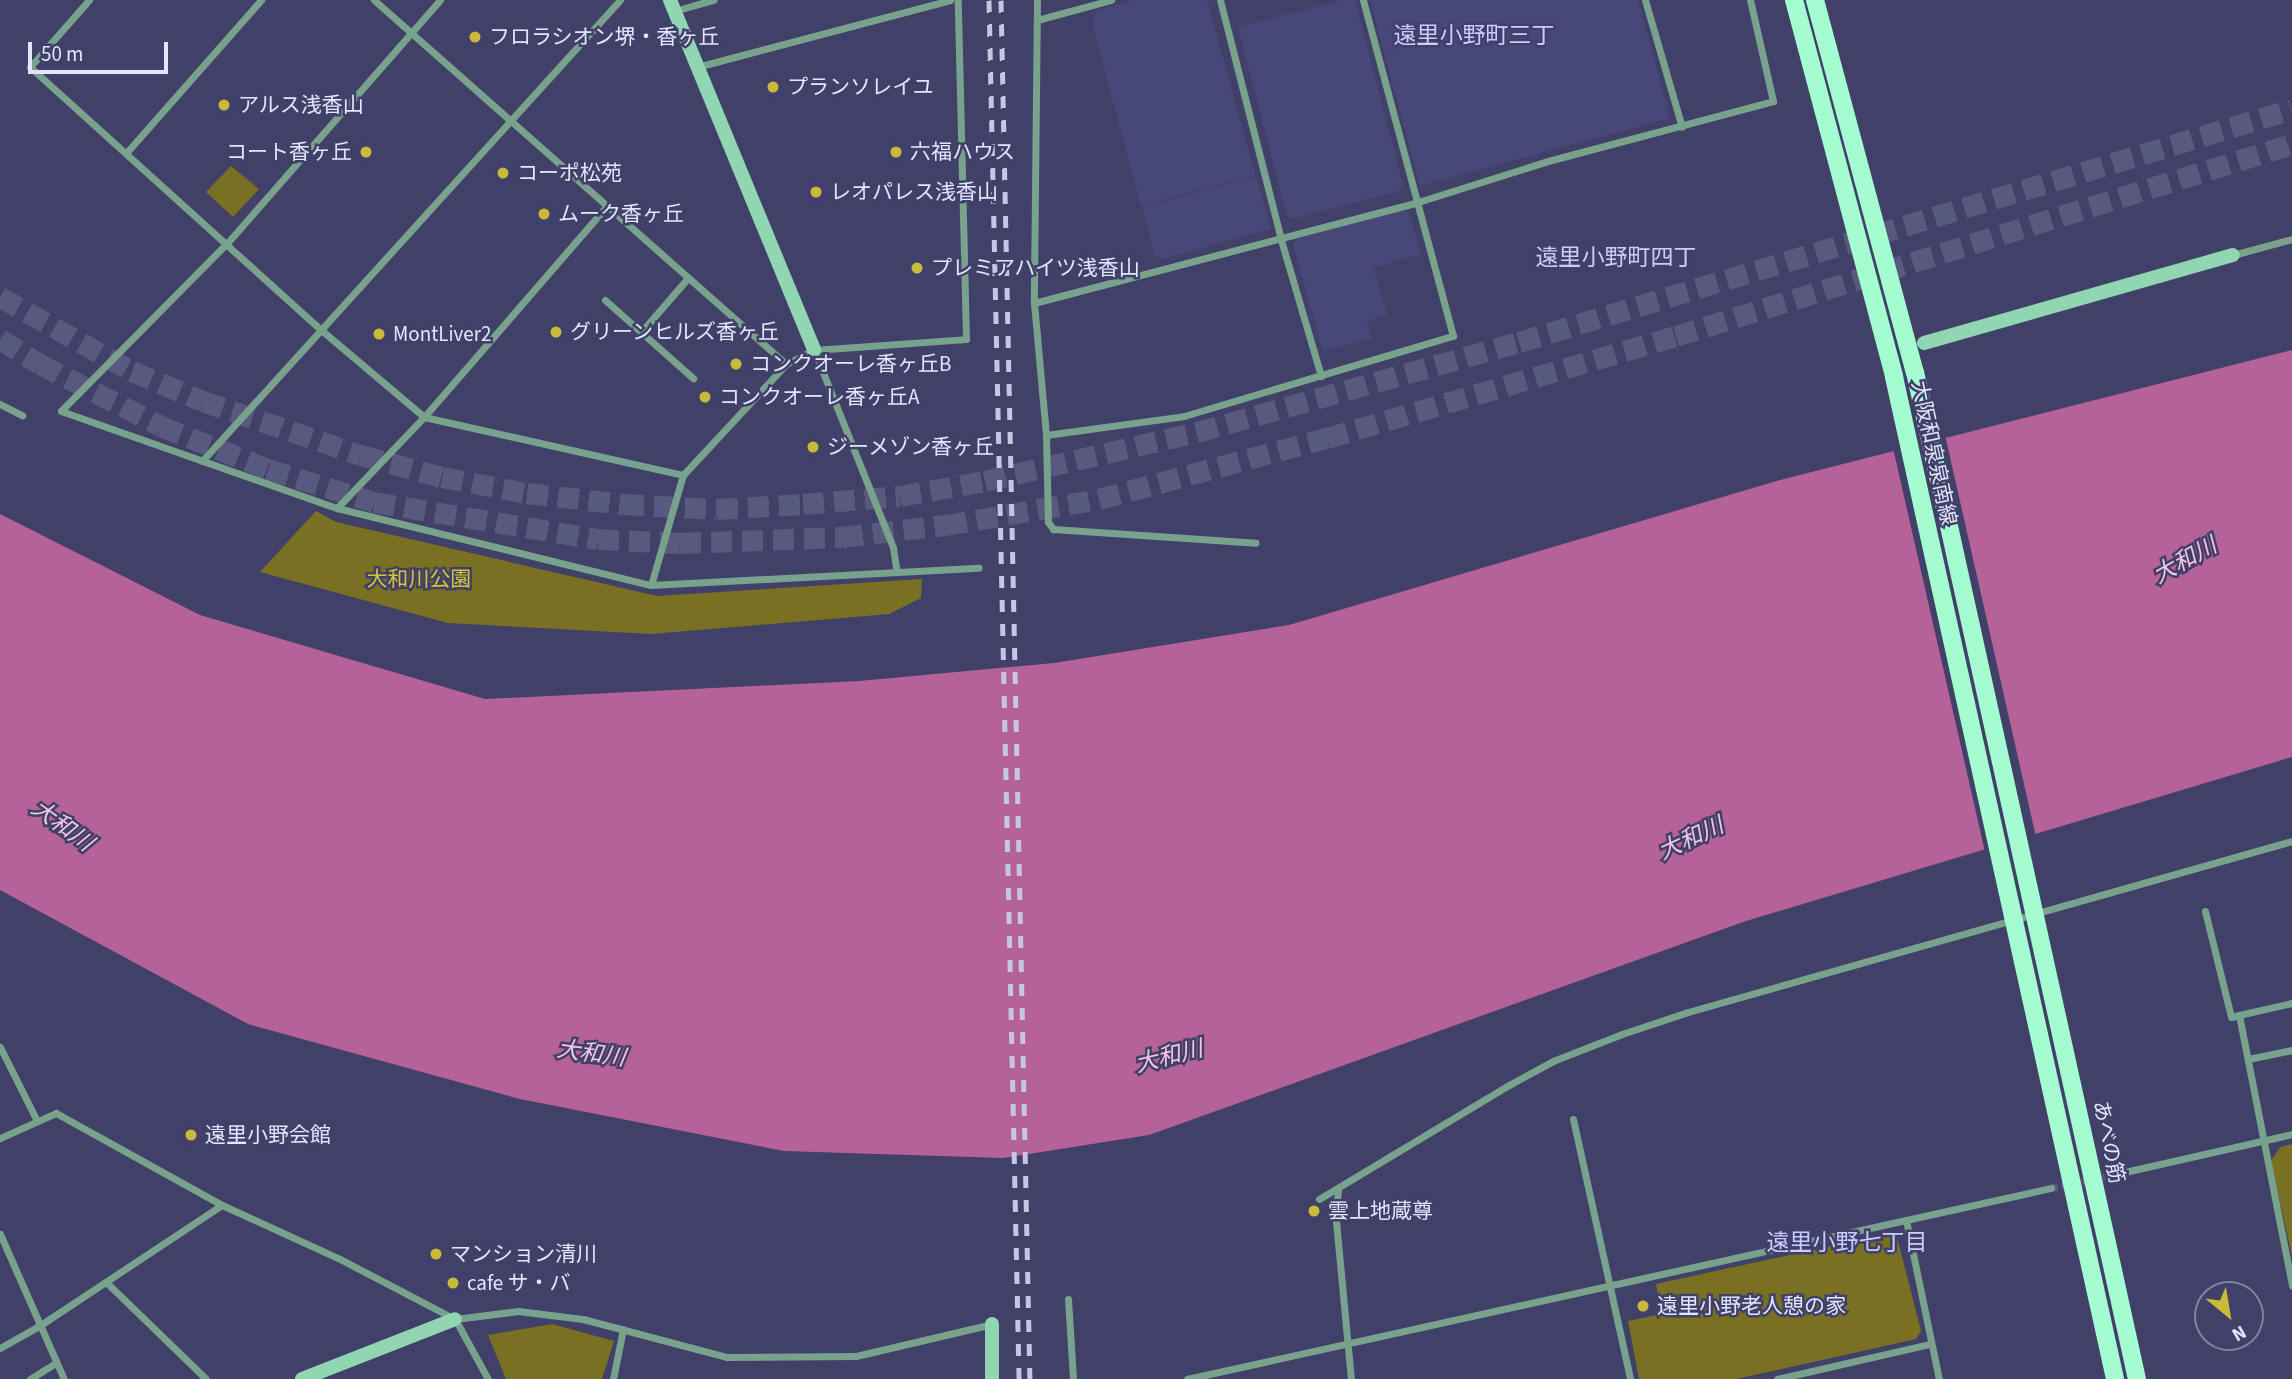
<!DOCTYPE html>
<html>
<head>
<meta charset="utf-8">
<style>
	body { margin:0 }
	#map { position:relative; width:2292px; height:1379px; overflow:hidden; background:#404069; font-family:"Source Sans 3","Noto Sans JP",sans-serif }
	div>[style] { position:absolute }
	.built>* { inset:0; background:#484878 }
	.green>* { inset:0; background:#7a7022 }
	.water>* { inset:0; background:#b46298 }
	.pier>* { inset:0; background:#404069 }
	.street-tunnel>* { height:7px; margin-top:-3.5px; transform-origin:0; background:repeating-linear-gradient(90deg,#58597f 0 7px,transparent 0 10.5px) }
	.highway-tunnel>* { height:21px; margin-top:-10.5px; transform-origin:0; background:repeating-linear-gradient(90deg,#58597f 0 21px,transparent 0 31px) }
	.street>* { height:7px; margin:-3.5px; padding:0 3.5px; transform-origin:3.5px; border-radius:3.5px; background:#78a28c }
	.secondary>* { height:14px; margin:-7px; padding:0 7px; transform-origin:7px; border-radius:7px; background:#91d6b3 }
	.primary>* { height:18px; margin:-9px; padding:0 9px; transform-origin:9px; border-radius:9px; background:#a4fdd1 }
	.rail>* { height:5px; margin-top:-2.5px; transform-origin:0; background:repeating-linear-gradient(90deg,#c4c6e2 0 12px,transparent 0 24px) }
	.dots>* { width:19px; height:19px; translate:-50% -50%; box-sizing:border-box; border:4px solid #404069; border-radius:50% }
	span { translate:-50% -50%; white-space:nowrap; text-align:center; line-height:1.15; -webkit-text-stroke:5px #404069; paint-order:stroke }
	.poi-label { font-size:21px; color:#e2e5fe }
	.left { translate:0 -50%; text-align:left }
	.right { translate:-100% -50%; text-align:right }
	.street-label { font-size:21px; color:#e2e5fe }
	.park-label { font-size:21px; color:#d6c435 }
	.neighbourhood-label { font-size:23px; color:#c9ccfe }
	.water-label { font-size:23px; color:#f3c6e1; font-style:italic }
	.north { position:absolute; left:2194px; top:1281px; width:70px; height:70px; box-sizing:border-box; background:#404069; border:2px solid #8182a5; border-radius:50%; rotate:150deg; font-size:19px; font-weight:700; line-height:28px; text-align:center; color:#e2e5fe }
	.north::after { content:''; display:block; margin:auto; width:24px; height:32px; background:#caba3a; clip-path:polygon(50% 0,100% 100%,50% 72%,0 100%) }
	.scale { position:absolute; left:28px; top:42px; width:140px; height:32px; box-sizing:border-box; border:4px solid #e2e5fe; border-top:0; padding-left:9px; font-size:21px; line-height:24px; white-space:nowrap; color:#e2e5fe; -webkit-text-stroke:5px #404069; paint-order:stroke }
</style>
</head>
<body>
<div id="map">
	<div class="built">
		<div style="clip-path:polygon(1133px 0,1207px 0,1255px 175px,1141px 206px,1092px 23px,1098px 10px)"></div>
		<div style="clip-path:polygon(1342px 0,1355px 0,1403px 185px,1399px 191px,1293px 219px,1287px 216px,1238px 27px)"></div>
		<div style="clip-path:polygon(1370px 0,1638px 0,1670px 118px,1420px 186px)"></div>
		<div style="clip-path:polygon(1256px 176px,1271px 229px,1162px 259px,1154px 255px,1142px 207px)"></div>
		<div style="clip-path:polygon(1400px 210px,1409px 212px,1421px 254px,1374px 268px,1387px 315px,1367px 321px,1372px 338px,1323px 352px,1293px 245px,1296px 239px)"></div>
	</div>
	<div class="green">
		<div style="clip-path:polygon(231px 166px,259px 189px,233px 217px,206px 192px)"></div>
		<div style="clip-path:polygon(316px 511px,336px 522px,657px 596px,922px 579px,921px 598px,889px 614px,651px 634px,448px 623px,260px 572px)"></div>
		<div style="clip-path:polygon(2292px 1144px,2292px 1256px,2271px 1161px,2280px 1147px)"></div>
		<div style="clip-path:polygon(1886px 1234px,1897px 1237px,1921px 1331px,1916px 1339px,1736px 1379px,1639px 1379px,1628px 1321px,1662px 1314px,1656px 1284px)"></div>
		<div style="clip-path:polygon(552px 1324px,614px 1341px,602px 1379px,506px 1379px,488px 1335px)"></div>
	</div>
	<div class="water">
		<div style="clip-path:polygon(2292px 350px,2292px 757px,1746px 921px,1149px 1135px,1003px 1158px,784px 1151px,520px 1099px,248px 1024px,0 890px,0 514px,200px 615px,485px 699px,859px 681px,1054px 663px,1289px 625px,1780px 480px)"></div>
	</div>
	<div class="pier">
		<div style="clip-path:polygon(1945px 435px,2036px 837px,1985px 852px,1893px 448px)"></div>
	</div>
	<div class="street-tunnel">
		<div style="left:2051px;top:1188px;width:66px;rotate:-12.2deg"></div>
	</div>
	<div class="highway-tunnel">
		<div style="left:0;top:297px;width:151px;rotate:29.3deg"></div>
		<div style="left:132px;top:371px;width:77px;rotate:22.9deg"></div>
		<div style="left:203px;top:401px;width:167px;rotate:18.9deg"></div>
		<div style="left:361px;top:455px;width:84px;rotate:15.2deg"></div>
		<div style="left:442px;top:477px;width:86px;rotate:10.7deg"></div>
		<div style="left:527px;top:493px;width:97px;rotate:6.5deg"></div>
		<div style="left:623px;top:504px;width:94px;rotate:3deg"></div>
		<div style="left:717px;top:509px;width:86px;rotate:-3.3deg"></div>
		<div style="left:803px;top:504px;width:97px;rotate:-4.7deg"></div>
		<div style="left:900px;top:496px;width:86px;rotate:-10deg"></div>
		<div style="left:985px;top:481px;width:218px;rotate:-13deg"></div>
		<div style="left:1197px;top:432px;width:334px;rotate:-15.6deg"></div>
		<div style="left:1519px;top:342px;width:807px;rotate:-16.77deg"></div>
		<div style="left:0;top:339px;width:47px;rotate:32deg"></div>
		<div style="left:40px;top:364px;width:136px;rotate:27.1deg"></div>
		<div style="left:161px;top:426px;width:115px;rotate:21.9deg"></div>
		<div style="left:268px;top:469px;width:111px;rotate:17.3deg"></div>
		<div style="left:374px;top:502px;width:227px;rotate:9.4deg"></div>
		<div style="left:598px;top:539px;width:82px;rotate:2.8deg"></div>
		<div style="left:680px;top:543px;width:162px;rotate:-2.1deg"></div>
		<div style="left:842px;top:537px;width:105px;rotate:-6.6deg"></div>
		<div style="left:946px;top:525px;width:155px;rotate:-9.6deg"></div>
		<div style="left:1099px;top:499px;width:236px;rotate:-15deg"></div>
		<div style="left:1327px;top:438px;width:364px;rotate:-16.3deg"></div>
		<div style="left:1676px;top:336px;width:645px;rotate:-17.31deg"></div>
	</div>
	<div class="street">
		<div style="left:89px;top:0;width:89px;rotate:131.4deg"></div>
		<div style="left:30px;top:67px;width:391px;rotate:42.1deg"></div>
		<div style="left:320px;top:329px;width:136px;rotate:40.2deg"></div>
		<div style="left:424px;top:417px;width:265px;rotate:12.6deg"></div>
		<div style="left:683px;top:475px;width:151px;rotate:-47.1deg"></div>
		<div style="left:786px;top:364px;width:31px;rotate:-27deg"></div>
		<div style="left:814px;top:350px;width:152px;rotate:-4.1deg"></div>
		<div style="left:966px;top:339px;width:339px;rotate:-91.4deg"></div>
		<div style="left:374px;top:0;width:550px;rotate:41.46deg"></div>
		<div style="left:440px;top:0;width:323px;rotate:131.2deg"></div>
		<div style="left:227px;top:243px;width:236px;rotate:134.7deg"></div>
		<div style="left:61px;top:411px;width:293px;rotate:19.4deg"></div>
		<div style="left:337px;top:508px;width:323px;rotate:13.8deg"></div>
		<div style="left:651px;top:585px;width:328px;rotate:-3deg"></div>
		<div style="left:1037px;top:0;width:303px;rotate:90.6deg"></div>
		<div style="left:1034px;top:303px;width:133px;rotate:84.8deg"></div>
		<div style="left:1046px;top:435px;width:87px;rotate:88.7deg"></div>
		<div style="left:1048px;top:522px;width:9px;rotate:54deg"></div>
		<div style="left:1053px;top:529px;width:203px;rotate:3.9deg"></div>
		<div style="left:1220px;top:0;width:248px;rotate:75.7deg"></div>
		<div style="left:1281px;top:240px;width:142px;rotate:73.6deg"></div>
		<div style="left:1645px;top:0;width:132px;rotate:73.8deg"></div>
		<div style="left:674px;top:11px;width:41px;rotate:-15.8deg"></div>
		<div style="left:1037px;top:20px;width:77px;rotate:-15.1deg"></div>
		<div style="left:697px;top:67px;width:262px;rotate:-14.8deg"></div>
		<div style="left:127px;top:152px;width:203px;rotate:-48.6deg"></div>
		<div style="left:2233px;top:255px;width:61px;rotate:-15.2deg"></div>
		<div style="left:605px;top:300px;width:118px;rotate:41.6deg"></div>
		<div style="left:1034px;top:303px;width:397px;rotate:-14.7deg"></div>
		<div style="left:1418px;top:202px;width:136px;rotate:-17.5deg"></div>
		<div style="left:1548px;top:161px;width:233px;rotate:-14.9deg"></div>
		<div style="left:1773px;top:101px;width:104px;rotate:-102.8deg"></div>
		<div style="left:642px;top:331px;width:69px;rotate:-49.1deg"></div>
		<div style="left:814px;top:350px;width:213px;rotate:68.2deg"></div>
		<div style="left:893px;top:548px;width:24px;rotate:81deg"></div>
		<div style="left:0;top:404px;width:25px;rotate:27deg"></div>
		<div style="left:1046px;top:435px;width:139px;rotate:-7.8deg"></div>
		<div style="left:1184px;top:416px;width:281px;rotate:-16.6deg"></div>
		<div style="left:1453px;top:336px;width:348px;rotate:-105deg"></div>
		<div style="left:202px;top:461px;width:622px;rotate:-47.8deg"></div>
		<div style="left:337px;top:508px;width:126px;rotate:-46.3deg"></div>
		<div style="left:424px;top:417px;width:276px;rotate:-49.1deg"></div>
		<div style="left:651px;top:585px;width:115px;rotate:-73.8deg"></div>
		<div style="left:2205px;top:911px;width:109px;rotate:76.2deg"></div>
		<div style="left:2231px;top:1017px;width:8px;rotate:-14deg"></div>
		<div style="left:2239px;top:1015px;width:276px;rotate:78.9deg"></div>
		<div style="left:2239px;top:1015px;width:54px;rotate:-12.8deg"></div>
		<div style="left:0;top:1047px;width:83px;rotate:63.4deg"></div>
		<div style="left:2248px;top:1059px;width:45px;rotate:-11.6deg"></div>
		<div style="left:1573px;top:1119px;width:266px;rotate:77.6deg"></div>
		<div style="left:0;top:1138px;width:61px;rotate:-24.1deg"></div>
		<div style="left:56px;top:1113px;width:190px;rotate:29deg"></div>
		<div style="left:222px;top:1205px;width:130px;rotate:24.6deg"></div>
		<div style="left:340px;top:1259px;width:130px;rotate:27.6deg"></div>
		<div style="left:455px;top:1319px;width:68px;rotate:61.2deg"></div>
		<div style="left:2116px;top:1174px;width:180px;rotate:-12.8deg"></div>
		<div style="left:1338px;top:1189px;width:32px;rotate:94deg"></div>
		<div style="left:1336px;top:1221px;width:159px;rotate:84.6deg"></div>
		<div style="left:1319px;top:1199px;width:222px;rotate:-31deg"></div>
		<div style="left:1509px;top:1085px;width:50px;rotate:-28.6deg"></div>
		<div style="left:1553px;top:1061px;width:74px;rotate:-21.4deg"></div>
		<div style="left:1622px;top:1034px;width:70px;rotate:-18.4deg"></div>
		<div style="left:1688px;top:1012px;width:628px;rotate:-15.81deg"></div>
		<div style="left:1906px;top:1220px;width:162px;rotate:78.3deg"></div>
		<div style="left:0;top:1234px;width:158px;rotate:66.2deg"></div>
		<div style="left:106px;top:1282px;width:139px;rotate:44.1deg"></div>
		<div style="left:1068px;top:1299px;width:80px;rotate:86.4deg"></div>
		<div style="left:455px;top:1319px;width:64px;rotate:-7.2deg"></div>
		<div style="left:518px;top:1311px;width:65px;rotate:7deg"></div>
		<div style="left:583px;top:1319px;width:149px;rotate:14.8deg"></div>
		<div style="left:727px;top:1357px;width:129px;rotate:-0.4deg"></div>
		<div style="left:856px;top:1356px;width:140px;rotate:-13.2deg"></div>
		<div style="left:0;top:1348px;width:45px;rotate:-29.4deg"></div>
		<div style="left:39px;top:1326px;width:219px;rotate:-33.5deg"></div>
		<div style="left:30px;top:1379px;width:31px;rotate:-32deg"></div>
		<div style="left:613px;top:1379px;width:51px;rotate:-78.7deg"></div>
		<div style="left:1187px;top:1379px;width:885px;rotate:-12.47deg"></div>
		<div style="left:1777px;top:1379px;width:157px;rotate:-12.9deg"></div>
	</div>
	<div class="secondary">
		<div style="left:670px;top:0;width:378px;rotate:67.6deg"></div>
		<div style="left:1924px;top:343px;width:321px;rotate:-15.9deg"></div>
		<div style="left:992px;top:1324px;width:55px;rotate:90deg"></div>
		<div style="left:302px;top:1379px;width:164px;rotate:-21.4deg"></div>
	</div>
	<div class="primary">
		<div style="left:1794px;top:0;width:390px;rotate:75.1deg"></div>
		<div style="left:1894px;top:377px;width:1026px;rotate:77.56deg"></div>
		<div style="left:1815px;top:0;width:385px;rotate:75deg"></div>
		<div style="left:1915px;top:372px;width:1031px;rotate:77.57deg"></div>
	</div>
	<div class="rail">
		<div style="left:989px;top:0;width:1379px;rotate:88.75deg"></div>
		<div style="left:1001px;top:0;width:1379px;rotate:88.8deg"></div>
	</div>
	<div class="dots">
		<div style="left:475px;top:37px;background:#caba3a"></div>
		<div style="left:773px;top:87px;background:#caba3a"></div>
		<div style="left:224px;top:105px;background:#caba3a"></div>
		<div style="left:366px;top:152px;background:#caba3a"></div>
		<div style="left:896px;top:152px;background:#caba3a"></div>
		<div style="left:503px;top:173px;background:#caba3a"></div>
		<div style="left:816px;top:192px;background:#caba3a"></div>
		<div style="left:544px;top:214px;background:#caba3a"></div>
		<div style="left:917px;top:268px;background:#caba3a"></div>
		<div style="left:556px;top:332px;background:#caba3a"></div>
		<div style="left:379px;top:334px;background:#caba3a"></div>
		<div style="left:736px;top:364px;background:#caba3a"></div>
		<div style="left:705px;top:397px;background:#caba3a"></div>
		<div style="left:813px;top:447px;background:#caba3a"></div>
		<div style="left:191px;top:1135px;background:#caba3a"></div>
		<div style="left:1314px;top:1211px;background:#caba3a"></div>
		<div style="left:436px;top:1254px;background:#caba3a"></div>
		<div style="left:453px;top:1283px;background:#caba3a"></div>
		<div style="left:1643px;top:1306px;background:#caba3a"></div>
	</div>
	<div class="poi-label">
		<span class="left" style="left:489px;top:37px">フロラシオン堺・香ヶ丘</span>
		<span class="left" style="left:787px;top:87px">プランソレイユ</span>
		<span class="left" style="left:238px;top:105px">アルス浅香山</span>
		<span class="right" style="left:352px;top:152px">コート香ヶ丘</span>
		<span class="left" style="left:910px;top:152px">六福ハウス</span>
		<span class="left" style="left:517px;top:173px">コーポ松苑</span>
		<span class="left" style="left:830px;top:192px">レオパレス浅香山</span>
		<span class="left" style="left:558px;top:214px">ムーク香ヶ丘</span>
		<span class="left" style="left:931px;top:268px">プレミアハイツ浅香山</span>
		<span class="left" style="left:570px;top:332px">グリーンヒルズ香ヶ丘</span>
		<span class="left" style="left:393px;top:334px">MontLiver2</span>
		<span class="left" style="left:750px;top:364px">コンクオーレ香ヶ丘B</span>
		<span class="left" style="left:719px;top:397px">コンクオーレ香ヶ丘A</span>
		<span class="left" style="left:827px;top:447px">ジーメゾン香ヶ丘</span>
		<span class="left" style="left:205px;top:1135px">遠里小野会館</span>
		<span class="left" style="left:1328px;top:1211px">雲上地蔵尊</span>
		<span class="left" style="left:450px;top:1254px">マンション清川</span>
		<span class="left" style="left:467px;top:1283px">cafe サ・バ</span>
		<span class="left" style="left:1657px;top:1306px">遠里小野老人憩の家</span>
	</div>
	<div class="street-label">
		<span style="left:1934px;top:453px;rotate:78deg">大阪和泉泉南線</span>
		<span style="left:2109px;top:1142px;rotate:78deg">あべの筋</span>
	</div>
	<div class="park-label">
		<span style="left:419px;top:579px">大和川公園</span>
	</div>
	<div class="neighbourhood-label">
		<span style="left:1474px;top:36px">遠里小野町三丁</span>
		<span style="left:1616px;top:258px">遠里小野町四丁</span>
		<span style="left:1847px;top:1243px">遠里小野七丁目</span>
	</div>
	<div class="water-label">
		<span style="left:2185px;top:561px;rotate:-29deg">大和川</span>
		<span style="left:62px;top:826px;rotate:36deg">大和川</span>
		<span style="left:1691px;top:839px;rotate:-25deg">大和川</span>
		<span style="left:591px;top:1054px;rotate:8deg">大和川</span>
		<span style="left:1169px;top:1057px;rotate:-14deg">大和川</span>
	</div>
	<div class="north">N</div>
	<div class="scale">50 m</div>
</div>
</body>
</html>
